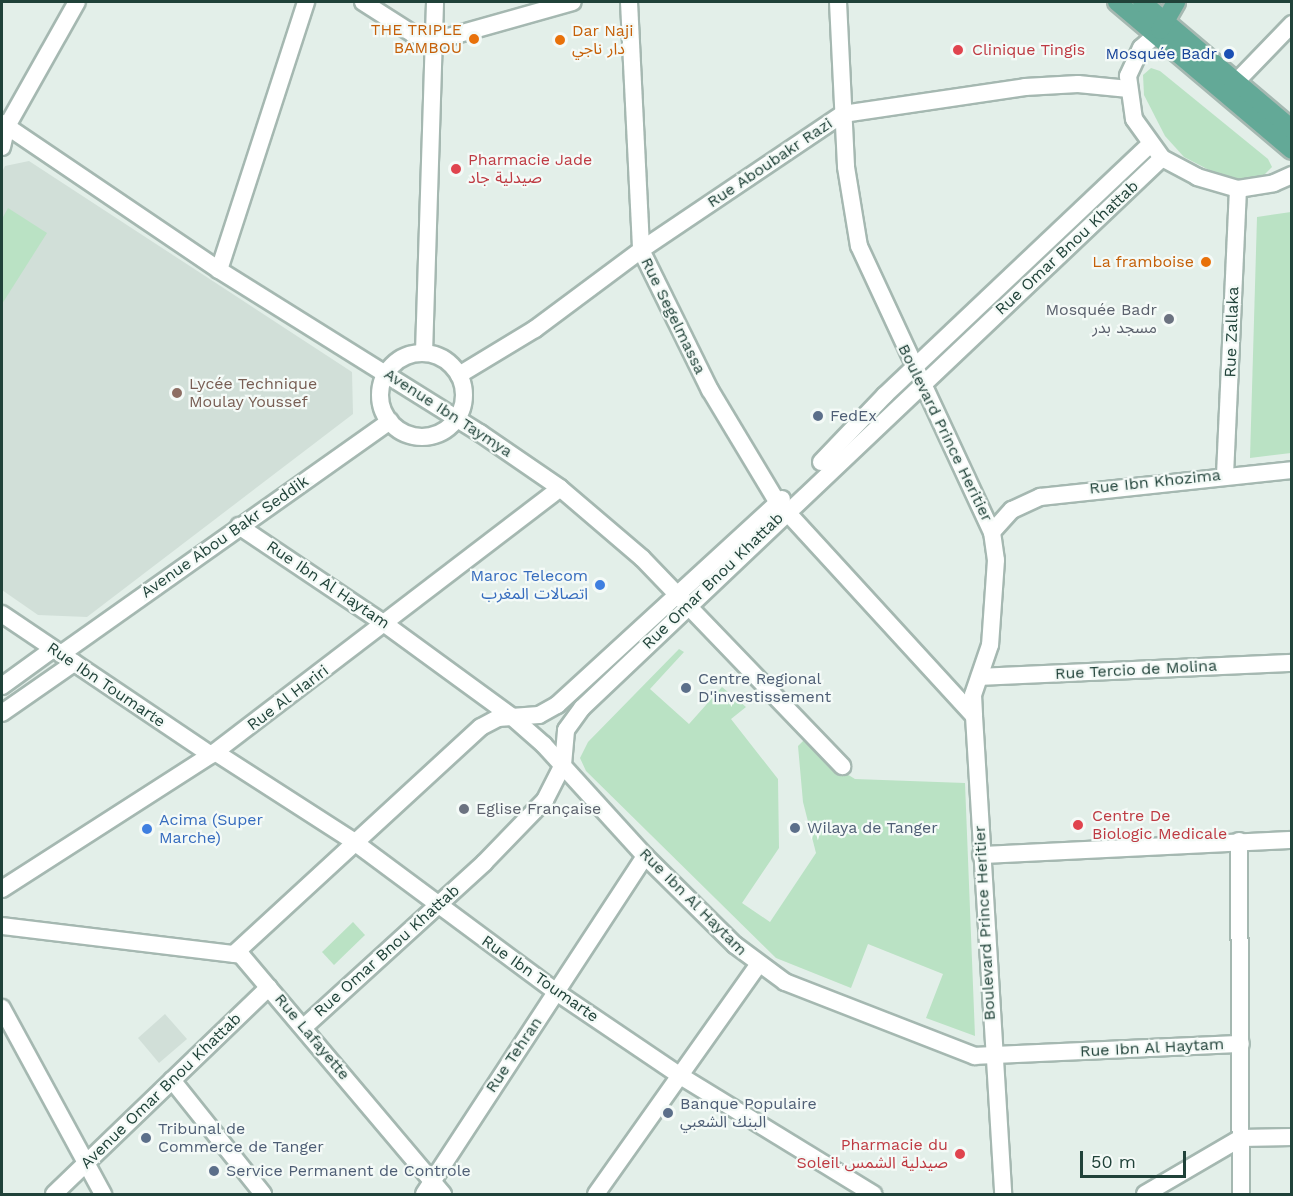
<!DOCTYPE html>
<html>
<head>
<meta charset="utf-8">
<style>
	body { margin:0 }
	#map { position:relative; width:1293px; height:1196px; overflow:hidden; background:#e3efe9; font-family:"Work Sans","Noto Sans Arabic",sans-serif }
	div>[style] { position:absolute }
	.built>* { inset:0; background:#d1dfd8 }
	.green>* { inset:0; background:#bae2c4 }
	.roads { filter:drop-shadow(2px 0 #a5b8b1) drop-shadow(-2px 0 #a5b8b1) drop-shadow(0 2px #a5b8b1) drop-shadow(0 -2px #a5b8b1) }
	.minor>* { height:16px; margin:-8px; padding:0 8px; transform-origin:8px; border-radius:8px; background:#fff }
	.minor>.ring { margin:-8px; padding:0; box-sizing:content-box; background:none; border:16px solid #fff; border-radius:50% }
	.major>* { height:18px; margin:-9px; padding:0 9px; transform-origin:9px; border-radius:9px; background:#63a997 }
	.dots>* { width:16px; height:16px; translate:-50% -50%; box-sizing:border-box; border:3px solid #f4faf7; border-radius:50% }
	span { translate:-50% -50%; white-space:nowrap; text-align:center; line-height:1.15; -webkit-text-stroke:4.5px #f4faf7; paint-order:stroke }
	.food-label { font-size:16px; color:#c56008 }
	.right { translate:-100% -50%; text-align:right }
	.left { translate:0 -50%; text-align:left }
	.health-label { font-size:16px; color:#be3a42 }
	.transit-label { font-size:16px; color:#164399 }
	.street-label { font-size:16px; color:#204239 }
	.worship-label { font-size:16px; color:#5b616d }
	.education-label { font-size:16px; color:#785e54 }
	.service-label { font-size:16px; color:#4e5e75 }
	.shop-label { font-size:16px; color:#366cbe }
	.frame { position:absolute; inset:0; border:3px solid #204239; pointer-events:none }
	.scale { position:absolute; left:1080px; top:1151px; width:106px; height:27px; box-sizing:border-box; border:3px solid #204239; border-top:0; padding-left:8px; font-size:18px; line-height:21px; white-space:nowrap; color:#204239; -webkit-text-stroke:4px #f4faf7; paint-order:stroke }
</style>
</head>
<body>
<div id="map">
	<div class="built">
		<div style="clip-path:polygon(29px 161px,352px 372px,353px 414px,87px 617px,38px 615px,2px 590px,2px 172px,5px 166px)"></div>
		<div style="clip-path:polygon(165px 1014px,187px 1039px,159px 1063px,138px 1038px)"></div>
	</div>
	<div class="green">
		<div style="clip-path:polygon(1151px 68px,1160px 71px,1268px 159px,1272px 167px,1264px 175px,1239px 179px,1211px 171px,1184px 157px,1165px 136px,1144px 95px,1143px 75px)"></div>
		<div style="clip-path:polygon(8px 208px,47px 233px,2px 304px,2px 219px)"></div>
		<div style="clip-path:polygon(1291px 212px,1291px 453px,1250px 458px,1257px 217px)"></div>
		<div style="clip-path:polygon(679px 649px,684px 652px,650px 689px,689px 724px,722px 687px,746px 707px,731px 719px,778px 779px,779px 848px,742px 903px,770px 922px,816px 853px,803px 802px,798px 746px,808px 736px,837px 768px,855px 779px,965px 783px,975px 1036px,926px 1018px,943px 974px,868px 944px,851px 988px,776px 958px,586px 771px,580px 758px,588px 742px)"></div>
		<div style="clip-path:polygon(353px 922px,365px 935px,334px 965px,322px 952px)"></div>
	</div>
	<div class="roads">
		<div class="minor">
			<div style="left:363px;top:2px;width:59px;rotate:32.6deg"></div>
			<div style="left:413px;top:34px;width:22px;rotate:18deg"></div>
			<div style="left:434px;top:41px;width:144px;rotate:-15.7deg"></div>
			<div style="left:629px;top:2px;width:248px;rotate:87.2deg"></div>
			<div style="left:641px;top:250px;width:156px;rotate:63.8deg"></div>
			<div style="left:710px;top:390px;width:132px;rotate:59deg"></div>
			<div style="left:838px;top:2px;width:165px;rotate:87.2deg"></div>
			<div style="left:846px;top:167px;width:80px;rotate:80.7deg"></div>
			<div style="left:859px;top:246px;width:315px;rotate:65.1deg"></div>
			<div style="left:992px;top:532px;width:28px;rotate:82deg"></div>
			<div style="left:996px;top:560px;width:85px;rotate:94deg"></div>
			<div style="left:990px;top:645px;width:53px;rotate:108.8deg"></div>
			<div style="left:973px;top:695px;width:21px;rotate:87deg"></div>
			<div style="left:974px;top:716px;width:479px;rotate:86.5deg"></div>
			<div style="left:1157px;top:34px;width:21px;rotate:139deg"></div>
			<div style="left:1141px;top:48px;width:31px;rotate:115deg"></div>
			<div style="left:1128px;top:76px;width:43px;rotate:82.1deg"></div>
			<div style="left:1134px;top:119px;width:48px;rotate:54.3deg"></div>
			<div style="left:1162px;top:158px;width:40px;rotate:28deg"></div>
			<div style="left:1197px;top:177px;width:43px;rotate:16.3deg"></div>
			<div style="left:1238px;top:189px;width:36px;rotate:-9deg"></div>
			<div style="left:1274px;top:183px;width:20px;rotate:-24deg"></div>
			<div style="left:1236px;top:82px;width:81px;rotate:-46deg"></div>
			<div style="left:2px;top:123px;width:262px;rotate:34.1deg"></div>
			<div style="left:219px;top:270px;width:308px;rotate:32deg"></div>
			<div style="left:480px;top:433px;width:97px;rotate:34.5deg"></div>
			<div style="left:560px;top:488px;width:108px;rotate:40.5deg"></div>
			<div style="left:642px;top:558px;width:289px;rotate:46.1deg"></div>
			<div style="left:2px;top:147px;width:22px;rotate:-77deg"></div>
			<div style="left:7px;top:126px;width:142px;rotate:-60.6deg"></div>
			<div style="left:219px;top:270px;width:282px;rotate:-72deg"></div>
			<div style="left:424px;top:353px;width:351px;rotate:-88.2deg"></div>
			<div class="ring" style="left:380px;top:353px;width:68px;height:68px"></div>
			<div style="left:459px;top:375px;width:89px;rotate:-31.2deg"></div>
			<div style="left:535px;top:329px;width:132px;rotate:-36.7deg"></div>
			<div style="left:641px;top:250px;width:244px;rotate:-34deg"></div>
			<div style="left:843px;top:114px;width:184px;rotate:-8.4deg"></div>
			<div style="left:1025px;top:87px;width:53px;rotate:-3.2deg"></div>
			<div style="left:1078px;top:84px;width:51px;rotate:5.6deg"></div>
			<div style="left:821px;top:462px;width:93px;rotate:-46.3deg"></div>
			<div style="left:885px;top:395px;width:364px;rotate:-43.4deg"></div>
			<div style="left:1225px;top:475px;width:286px;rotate:-87.4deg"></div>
			<div style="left:786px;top:511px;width:278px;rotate:47.5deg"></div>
			<div style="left:239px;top:526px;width:176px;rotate:33.9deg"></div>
			<div style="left:385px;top:624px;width:156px;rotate:36.1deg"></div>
			<div style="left:511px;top:716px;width:44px;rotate:41.3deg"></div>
			<div style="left:544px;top:745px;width:150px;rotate:47.7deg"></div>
			<div style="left:645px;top:856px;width:127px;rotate:44.7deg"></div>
			<div style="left:735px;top:945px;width:62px;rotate:36.5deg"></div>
			<div style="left:785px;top:982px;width:204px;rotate:21.3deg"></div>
			<div style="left:975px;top:1056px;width:266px;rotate:-2.6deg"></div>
			<div style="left:992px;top:532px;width:30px;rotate:-48deg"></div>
			<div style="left:1012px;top:510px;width:31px;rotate:-25deg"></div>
			<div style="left:1040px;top:497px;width:253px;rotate:-6.1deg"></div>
			<div style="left:2px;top:614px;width:252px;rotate:34deg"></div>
			<div style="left:61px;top:654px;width:403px;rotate:-35.3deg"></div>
			<div style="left:980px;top:677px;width:312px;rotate:-2.6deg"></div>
			<div style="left:2px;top:686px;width:63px;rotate:-36deg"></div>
			<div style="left:2px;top:713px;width:88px;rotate:-34.8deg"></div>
			<div style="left:215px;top:752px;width:164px;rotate:32.8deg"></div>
			<div style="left:353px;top:841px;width:252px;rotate:36.6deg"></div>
			<div style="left:555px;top:991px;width:150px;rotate:34.1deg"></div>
			<div style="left:679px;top:1075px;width:228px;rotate:31.5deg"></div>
			<div style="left:1239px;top:841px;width:353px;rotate:89.7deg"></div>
			<div style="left:981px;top:855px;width:311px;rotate:-2.8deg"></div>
			<div style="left:2px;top:889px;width:253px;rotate:-32.7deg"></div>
			<div style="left:215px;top:752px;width:434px;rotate:-37.4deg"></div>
			<div style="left:2px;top:926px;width:241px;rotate:6.9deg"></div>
			<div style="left:241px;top:955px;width:313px;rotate:49.8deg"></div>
			<div style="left:234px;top:954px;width:335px;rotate:-42.6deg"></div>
			<div style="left:481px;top:727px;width:19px;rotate:-28deg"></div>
			<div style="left:498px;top:718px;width:41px;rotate:-4.2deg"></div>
			<div style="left:539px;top:715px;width:21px;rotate:-29deg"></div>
			<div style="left:557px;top:705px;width:305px;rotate:-42.5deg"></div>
			<div style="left:2px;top:1008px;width:212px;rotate:61.5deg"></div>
			<div style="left:304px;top:1027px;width:244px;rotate:-42.3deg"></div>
			<div style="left:484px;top:863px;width:88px;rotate:-45.9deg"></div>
			<div style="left:545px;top:800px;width:39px;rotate:-63deg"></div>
			<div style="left:563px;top:765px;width:35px;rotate:-85deg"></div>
			<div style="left:566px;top:730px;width:27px;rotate:-54deg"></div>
			<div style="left:582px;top:708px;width:799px;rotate:-43.48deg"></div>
			<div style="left:172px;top:1080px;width:146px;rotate:51.4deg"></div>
			<div style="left:54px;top:1194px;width:298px;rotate:-43.9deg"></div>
			<div style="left:424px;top:1194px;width:404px;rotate:-56.8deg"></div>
			<div style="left:596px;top:1194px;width:281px;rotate:-54.7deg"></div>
			<div style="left:1145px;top:1194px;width:111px;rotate:-30.3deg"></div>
			<div style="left:1241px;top:1138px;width:51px;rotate:-1.1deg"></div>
		</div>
		<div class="major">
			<div style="left:1117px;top:2px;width:229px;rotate:40.2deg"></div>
			<div style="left:1142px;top:2px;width:197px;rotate:40.3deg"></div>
			<div style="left:1160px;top:30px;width:32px;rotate:-60deg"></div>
		</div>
	</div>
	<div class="dots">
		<div style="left:474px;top:39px;background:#e8710a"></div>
		<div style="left:560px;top:40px;background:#e8710a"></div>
		<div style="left:958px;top:50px;background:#e0444e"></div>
		<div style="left:1229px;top:54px;background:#1a4fb4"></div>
		<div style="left:456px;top:169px;background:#e0444e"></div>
		<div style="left:1206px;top:262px;background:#e8710a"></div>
		<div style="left:1169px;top:319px;background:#6b7280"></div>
		<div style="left:177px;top:393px;background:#8d6e63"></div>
		<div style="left:818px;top:416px;background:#5c6f8a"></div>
		<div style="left:600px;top:585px;background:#3f7fe0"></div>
		<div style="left:686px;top:688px;background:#5c6f8a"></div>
		<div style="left:464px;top:809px;background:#6b7280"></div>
		<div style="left:1078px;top:825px;background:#e0444e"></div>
		<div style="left:795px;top:828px;background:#5c6f8a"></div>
		<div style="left:147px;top:829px;background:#3f7fe0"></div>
		<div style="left:668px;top:1113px;background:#5c6f8a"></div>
		<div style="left:146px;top:1138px;background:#5c6f8a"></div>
		<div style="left:960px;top:1154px;background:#e0444e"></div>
		<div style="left:214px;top:1171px;background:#5c6f8a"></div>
	</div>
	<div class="food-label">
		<span class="right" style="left:462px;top:39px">THE TRIPLE<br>BAMBOU</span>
		<span class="left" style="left:572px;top:40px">Dar Naji<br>دار ناجي</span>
		<span class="right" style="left:1194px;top:262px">La framboise</span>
	</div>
	<div class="health-label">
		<span class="left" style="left:972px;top:50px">Clinique Tingis</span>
		<span class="left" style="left:468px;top:169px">Pharmacie Jade<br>صيدلية جاد</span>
		<span class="left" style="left:1092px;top:825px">Centre De<br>Biologic Medicale</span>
		<span class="right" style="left:948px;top:1154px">Pharmacie du<br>Soleil صيدلية الشمس</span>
	</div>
	<div class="transit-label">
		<span class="right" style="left:1217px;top:54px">Mosquée Badr</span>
	</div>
	<div class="street-label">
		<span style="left:770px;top:163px;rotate:-34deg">Rue Aboubakr Razi</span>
		<span style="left:1067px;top:248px;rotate:-43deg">Rue Omar Bnou Khattab</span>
		<span style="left:673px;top:316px;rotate:64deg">Rue Segelmassa</span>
		<span style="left:1232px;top:332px;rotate:-88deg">Rue Zallaka</span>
		<span style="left:448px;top:413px;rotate:33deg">Avenue Ibn Taymya</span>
		<span style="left:945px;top:433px;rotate:64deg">Boulevard Prince Heritier</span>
		<span style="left:1155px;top:482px;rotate:-6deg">Rue Ibn Khozima</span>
		<span style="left:225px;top:537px;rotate:-35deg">Avenue Abou Bakr Seddik</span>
		<span style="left:713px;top:581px;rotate:-44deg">Rue Omar Bnou Khattab</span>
		<span style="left:328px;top:585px;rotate:34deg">Rue Ibn Al Haytam</span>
		<span style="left:1136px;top:670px;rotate:-3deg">Rue Tercio de Molina</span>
		<span style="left:106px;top:685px;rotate:34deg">Rue Ibn Toumarte</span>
		<span style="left:288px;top:698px;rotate:-37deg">Rue Al Hariri</span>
		<span style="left:693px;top:902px;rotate:45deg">Rue Ibn Al Haytam</span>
		<span style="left:985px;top:923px;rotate:-93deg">Boulevard Prince Heritier</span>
		<span style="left:387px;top:951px;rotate:-42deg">Rue Omar Bnou Khattab</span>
		<span style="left:540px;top:979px;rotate:35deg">Rue Ibn Toumarte</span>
		<span style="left:312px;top:1037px;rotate:50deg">Rue Lafayette</span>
		<span style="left:1152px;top:1048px;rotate:-3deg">Rue Ibn Al Haytam</span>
		<span style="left:514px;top:1055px;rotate:-56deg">Rue Tehran</span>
		<span style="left:161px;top:1091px;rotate:-44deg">Avenue Omar Bnou Khattab</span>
	</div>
	<div class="worship-label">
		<span class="right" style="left:1157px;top:319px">Mosquée Badr<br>مسجد بدر</span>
		<span class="left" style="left:476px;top:809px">Eglise Française</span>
	</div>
	<div class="education-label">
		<span class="left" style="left:189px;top:393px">Lycée Technique<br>Moulay Youssef</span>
	</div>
	<div class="service-label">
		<span class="left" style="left:830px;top:416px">FedEx</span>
		<span class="left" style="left:698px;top:688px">Centre Regional<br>D'investissement</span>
		<span class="left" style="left:807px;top:828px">Wilaya de Tanger</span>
		<span class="left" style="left:680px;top:1113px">Banque Populaire<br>البنك الشعبي</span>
		<span class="left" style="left:158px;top:1138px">Tribunal de<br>Commerce de Tanger</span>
		<span class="left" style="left:226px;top:1171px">Service Permanent de Controle</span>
	</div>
	<div class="shop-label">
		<span class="right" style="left:588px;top:585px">Maroc Telecom<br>اتصالات المغرب</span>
		<span class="left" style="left:159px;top:829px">Acima (Super<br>Marche)</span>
	</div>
	<div class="frame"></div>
	<div class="scale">50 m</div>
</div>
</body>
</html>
